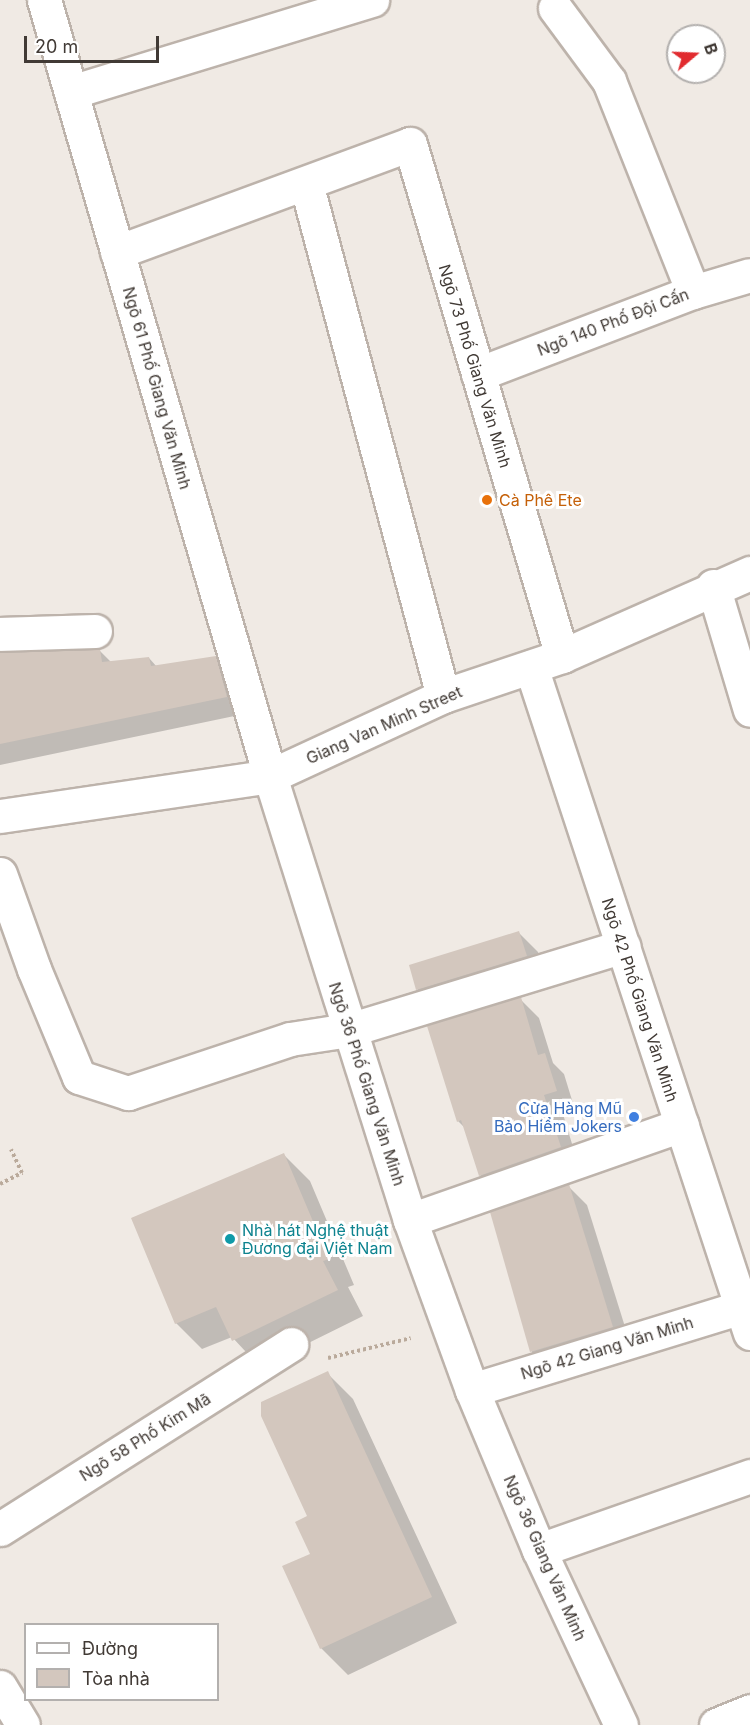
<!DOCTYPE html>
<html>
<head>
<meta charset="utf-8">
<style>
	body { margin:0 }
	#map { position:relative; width:750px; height:1725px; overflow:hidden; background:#f0eae4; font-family:Inter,sans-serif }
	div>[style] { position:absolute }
	.shadow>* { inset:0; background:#0003 }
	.building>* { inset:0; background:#d3c7be }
	.path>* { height:4px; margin-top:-2px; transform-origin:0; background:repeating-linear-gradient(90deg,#baaa9b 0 3px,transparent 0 6px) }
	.roads { filter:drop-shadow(2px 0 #bdb3ab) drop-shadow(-2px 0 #bdb3ab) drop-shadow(0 2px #bdb3ab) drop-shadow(0 -2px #bdb3ab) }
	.minor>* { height:33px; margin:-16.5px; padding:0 16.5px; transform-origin:16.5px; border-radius:16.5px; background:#fff }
	.dots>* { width:16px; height:16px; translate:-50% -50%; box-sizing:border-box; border:3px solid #fff; border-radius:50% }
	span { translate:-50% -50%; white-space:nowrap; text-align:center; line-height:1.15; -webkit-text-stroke:6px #fff; paint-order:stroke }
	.street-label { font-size:16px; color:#413a35 }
	.food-label { font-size:16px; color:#c56008 }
	.left { translate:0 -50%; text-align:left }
	.shop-label { font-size:16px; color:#366cbe }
	.right { translate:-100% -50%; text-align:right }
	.culture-label { font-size:16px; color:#0d838f }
	.legend { position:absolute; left:24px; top:1623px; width:195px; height:78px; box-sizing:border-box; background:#fff; border:2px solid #b3b0ae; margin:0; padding:8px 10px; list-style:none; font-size:18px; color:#413a35 }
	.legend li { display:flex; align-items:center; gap:12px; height:30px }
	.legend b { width:30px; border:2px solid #b3b0ae }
	.north { position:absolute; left:666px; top:24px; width:60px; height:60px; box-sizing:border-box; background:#fff; border:2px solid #b3b0ae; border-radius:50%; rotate:71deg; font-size:16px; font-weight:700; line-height:24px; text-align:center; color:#413a35 }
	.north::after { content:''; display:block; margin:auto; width:21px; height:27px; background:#e12b2f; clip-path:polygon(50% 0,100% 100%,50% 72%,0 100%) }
	.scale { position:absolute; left:24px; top:36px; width:135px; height:27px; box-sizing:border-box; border:3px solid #413a35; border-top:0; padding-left:8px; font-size:18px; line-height:21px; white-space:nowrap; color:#413a35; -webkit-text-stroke:4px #fff; paint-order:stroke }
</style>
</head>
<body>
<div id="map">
	<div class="shadow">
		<div style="clip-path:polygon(99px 650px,111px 662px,149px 658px,157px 667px,215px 658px,233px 676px,244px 714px,0 765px,0 654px)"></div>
		<div style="clip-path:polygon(519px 933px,538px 952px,545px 975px,437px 1008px,417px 989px)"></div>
		<div style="clip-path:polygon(520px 999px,539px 1018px,553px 1063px,564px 1074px,575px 1110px,563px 1114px,579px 1167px,499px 1195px,480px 1175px,465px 1128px,458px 1121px)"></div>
		<div style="clip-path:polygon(284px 1155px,310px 1181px,354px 1285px,348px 1287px,363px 1316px,260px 1367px,232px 1337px,202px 1349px,176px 1323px)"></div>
		<div style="clip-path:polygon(568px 1186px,587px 1205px,631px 1346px,551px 1371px,532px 1352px,492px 1213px)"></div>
		<div style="clip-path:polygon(327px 1373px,353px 1399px,457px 1623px,348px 1675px,321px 1648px,284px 1567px,312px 1554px,309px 1517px)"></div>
	</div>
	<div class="building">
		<div style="clip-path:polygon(100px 649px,102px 662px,149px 657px,151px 666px,216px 656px,227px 697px,0 744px,0 653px)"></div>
		<div style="clip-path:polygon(519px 931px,527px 956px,416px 990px,409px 965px)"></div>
		<div style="clip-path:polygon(521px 997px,538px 1055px,545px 1053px,557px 1091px,544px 1095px,561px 1147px,479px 1176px,461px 1120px,457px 1122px,427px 1026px)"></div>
		<div style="clip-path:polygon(284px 1153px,329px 1259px,323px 1261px,338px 1290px,232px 1341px,216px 1307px,175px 1324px,131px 1218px)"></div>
		<div style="clip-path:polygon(569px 1184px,613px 1327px,530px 1352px,490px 1212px)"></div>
		<div style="clip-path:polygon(328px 1371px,432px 1597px,320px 1649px,282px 1566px,310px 1554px,295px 1522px,307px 1516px,261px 1416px,261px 1402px)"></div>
	</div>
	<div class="path">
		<div style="left:0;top:1184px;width:25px;rotate:-27deg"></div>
		<div style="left:22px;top:1173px;width:26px;rotate:-115deg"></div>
		<div style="left:328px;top:1358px;width:85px;rotate:-13.5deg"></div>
	</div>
	<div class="roads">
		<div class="minor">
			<div style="left:44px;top:0;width:808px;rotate:73.76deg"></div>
			<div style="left:270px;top:776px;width:466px;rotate:72.5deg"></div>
			<div style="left:410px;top:1220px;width:181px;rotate:70deg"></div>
			<div style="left:472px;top:1390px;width:173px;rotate:67.3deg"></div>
			<div style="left:539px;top:1550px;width:193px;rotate:64.9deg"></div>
			<div style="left:555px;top:8px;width:91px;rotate:53.5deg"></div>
			<div style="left:609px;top:81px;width:227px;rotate:68.3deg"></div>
			<div style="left:71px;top:92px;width:315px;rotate:-17deg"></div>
			<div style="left:306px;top:183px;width:531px;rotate:75.05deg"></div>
			<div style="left:117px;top:252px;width:312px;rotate:-20.2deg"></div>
			<div style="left:410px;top:144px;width:534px;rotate:73.47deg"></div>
			<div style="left:478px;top:374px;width:230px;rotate:-20.9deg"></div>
			<div style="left:693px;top:292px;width:59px;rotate:-16.6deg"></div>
			<div style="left:713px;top:586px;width:129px;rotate:73.4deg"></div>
			<div style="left:0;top:634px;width:95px;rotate:-1.8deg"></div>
			<div style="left:531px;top:667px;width:701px;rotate:71.8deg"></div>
			<div style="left:0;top:816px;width:273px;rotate:-8.4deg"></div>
			<div style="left:270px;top:776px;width:191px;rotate:-24.8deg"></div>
			<div style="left:443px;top:696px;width:126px;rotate:-18.6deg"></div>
			<div style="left:562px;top:656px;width:206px;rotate:-23.8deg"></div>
			<div style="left:0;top:874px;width:101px;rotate:70.3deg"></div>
			<div style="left:34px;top:969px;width:117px;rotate:67.4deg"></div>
			<div style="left:79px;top:1077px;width:52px;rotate:18.1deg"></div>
			<div style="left:128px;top:1093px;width:171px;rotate:-18.4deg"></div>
			<div style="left:290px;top:1039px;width:60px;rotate:-8.7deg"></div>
			<div style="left:349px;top:1030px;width:287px;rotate:-17deg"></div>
			<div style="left:410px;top:1220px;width:288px;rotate:-19.3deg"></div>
			<div style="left:472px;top:1390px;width:282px;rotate:-17.1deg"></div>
			<div style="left:0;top:1529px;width:345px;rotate:-32.4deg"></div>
			<div style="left:539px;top:1550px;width:224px;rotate:-19.3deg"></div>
			<div style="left:0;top:1687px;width:44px;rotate:58.8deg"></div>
			<div style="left:716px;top:1725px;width:37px;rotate:-22deg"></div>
		</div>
	</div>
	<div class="dots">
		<div style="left:487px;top:500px;background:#e8710a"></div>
		<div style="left:634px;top:1117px;background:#3f7fe0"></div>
		<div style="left:230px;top:1239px;background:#0f9aa8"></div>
	</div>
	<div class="street-label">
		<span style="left:613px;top:322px;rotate:-21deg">Ngõ 140 Phố Đội Cấn</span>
		<span style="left:475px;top:366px;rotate:73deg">Ngõ 73 Phố Giang Văn Minh</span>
		<span style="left:157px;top:388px;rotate:74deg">Ngõ 61 Phố Giang Văn Minh</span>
		<span style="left:384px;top:725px;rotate:-24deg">Giang Van Minh Street</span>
		<span style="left:640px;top:1000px;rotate:72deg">Ngõ 42 Phố Giang Văn Minh</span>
		<span style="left:367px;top:1084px;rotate:72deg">Ngõ 36 Phố Giang Văn Minh</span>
		<span style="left:607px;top:1348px;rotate:-17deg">Ngõ 42 Giang Văn Minh</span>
		<span style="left:145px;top:1437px;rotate:-32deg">Ngõ 58 Phố Kim Mã</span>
		<span style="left:545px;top:1558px;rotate:66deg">Ngõ 36 Giang Văn Minh</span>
	</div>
	<div class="food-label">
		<span class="left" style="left:499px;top:500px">Cà Phê Ete</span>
	</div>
	<div class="shop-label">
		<span class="right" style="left:622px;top:1117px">Cửa Hàng Mũ<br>Bảo Hiểm Jokers</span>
	</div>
	<div class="culture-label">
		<span class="left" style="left:242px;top:1239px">Nhà hát Nghệ thuật<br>Đương đại Việt Nam</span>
	</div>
	<ul class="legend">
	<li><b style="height:8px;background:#fff"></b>Đường</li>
	<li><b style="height:16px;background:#d3c7be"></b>Tòa nhà</li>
	</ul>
	<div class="north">B</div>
	<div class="scale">20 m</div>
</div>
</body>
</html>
